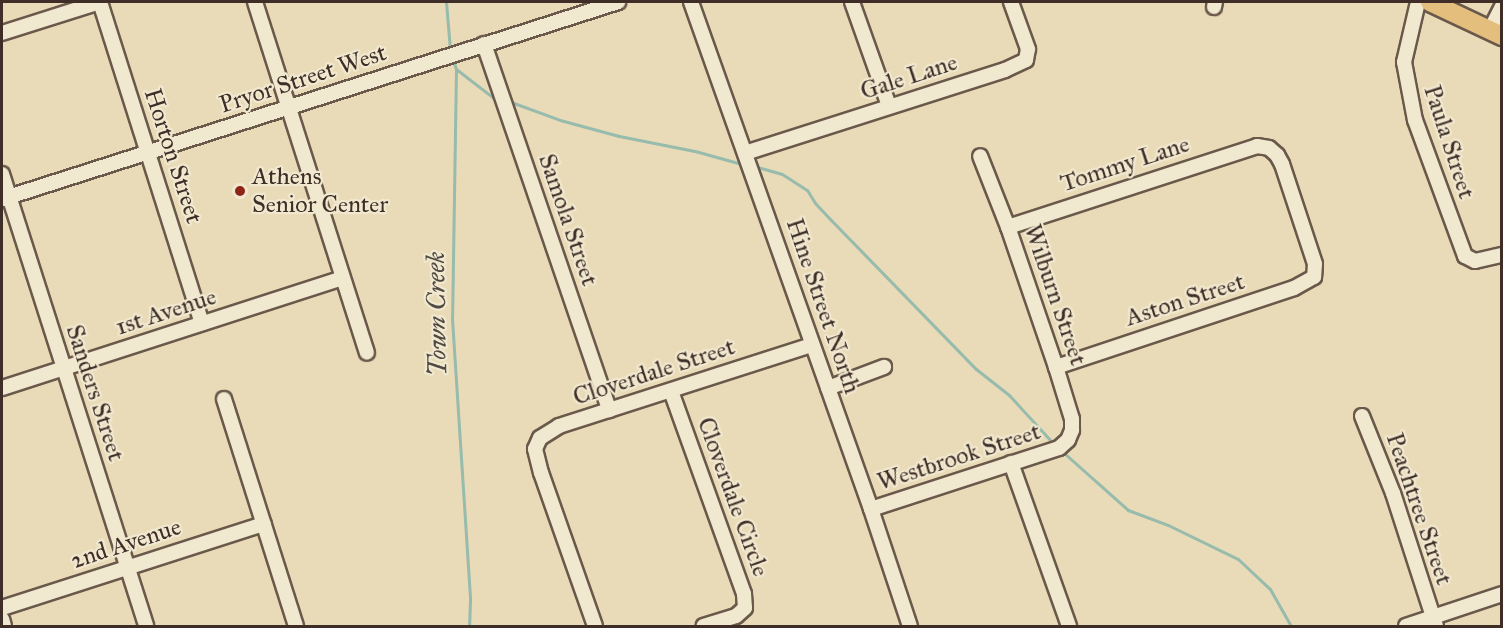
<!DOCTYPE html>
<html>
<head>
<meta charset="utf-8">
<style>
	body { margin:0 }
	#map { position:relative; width:1503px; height:628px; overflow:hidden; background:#e9dbb7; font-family:"IM FELL Great Primer",serif }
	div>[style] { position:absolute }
	.stream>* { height:3px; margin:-1.5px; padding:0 1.5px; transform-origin:1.5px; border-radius:1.5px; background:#97bbac }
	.roads { filter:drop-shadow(2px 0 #6a594b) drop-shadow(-2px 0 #6a594b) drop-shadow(0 2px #6a594b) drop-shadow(0 -2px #6a594b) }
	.minor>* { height:14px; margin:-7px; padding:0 7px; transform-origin:7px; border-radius:7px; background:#f1e8d0 }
	.major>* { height:18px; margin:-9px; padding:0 9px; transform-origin:9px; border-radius:9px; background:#e4be7c }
	.dots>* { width:16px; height:16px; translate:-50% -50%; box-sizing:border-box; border:3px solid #f1e8d0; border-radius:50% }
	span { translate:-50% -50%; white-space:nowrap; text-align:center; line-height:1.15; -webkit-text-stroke:4.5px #f1e8d0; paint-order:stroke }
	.street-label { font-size:24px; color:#3f2e27 }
	.poi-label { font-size:24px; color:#3f2e27 }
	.left { translate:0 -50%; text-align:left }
	.water-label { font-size:26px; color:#514a42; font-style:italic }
	.frame { position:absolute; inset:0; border:3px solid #3f2e27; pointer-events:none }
</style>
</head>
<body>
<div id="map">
	<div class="stream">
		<div style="left:446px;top:2px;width:48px;rotate:85.2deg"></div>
		<div style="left:453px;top:60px;width:9px;rotate:72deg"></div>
		<div style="left:456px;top:69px;width:250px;rotate:90.9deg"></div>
		<div style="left:452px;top:319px;width:282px;rotate:86.3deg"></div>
		<div style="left:470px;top:600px;width:26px;rotate:92deg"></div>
		<div style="left:456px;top:69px;width:49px;rotate:37.6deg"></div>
		<div style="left:511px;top:102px;width:52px;rotate:20.2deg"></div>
		<div style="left:560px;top:120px;width:61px;rotate:15.2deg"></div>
		<div style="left:619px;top:136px;width:77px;rotate:11.2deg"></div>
		<div style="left:695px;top:151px;width:52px;rotate:15.6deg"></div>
		<div style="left:754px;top:166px;width:29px;rotate:16deg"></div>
		<div style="left:782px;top:174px;width:30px;rotate:33deg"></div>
		<div style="left:807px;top:190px;width:15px;rotate:58deg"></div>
		<div style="left:815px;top:203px;width:23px;rotate:47deg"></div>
		<div style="left:831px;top:220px;width:208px;rotate:45.8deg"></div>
		<div style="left:976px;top:369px;width:42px;rotate:38.2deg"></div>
		<div style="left:1009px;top:395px;width:62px;rotate:47.6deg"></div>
		<div style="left:1064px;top:453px;width:86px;rotate:41.7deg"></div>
		<div style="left:1128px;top:510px;width:43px;rotate:20.6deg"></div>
		<div style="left:1168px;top:525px;width:78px;rotate:25.9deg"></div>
		<div style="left:1238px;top:559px;width:44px;rotate:43.2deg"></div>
		<div style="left:1270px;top:589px;width:43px;rotate:60.4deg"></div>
		<div style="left:1438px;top:623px;width:54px;rotate:-19.4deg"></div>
	</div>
	<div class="roads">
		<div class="minor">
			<div style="left:100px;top:2px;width:337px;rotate:72.4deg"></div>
			<div style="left:255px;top:2px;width:368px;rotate:72.3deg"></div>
			<div style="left:691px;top:2px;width:538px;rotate:70.45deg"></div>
			<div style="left:871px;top:509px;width:123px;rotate:71.6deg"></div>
			<div style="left:852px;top:2px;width:110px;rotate:70.4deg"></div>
			<div style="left:1418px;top:2px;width:62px;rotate:103.1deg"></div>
			<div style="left:1404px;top:62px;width:59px;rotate:79.3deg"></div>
			<div style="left:1415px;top:120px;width:145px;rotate:69.8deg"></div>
			<div style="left:1465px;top:256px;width:11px;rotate:27deg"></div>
			<div style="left:1475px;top:261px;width:28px;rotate:-13deg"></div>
			<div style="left:1214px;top:7px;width:5px;rotate:-79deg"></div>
			<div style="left:1490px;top:30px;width:27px;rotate:-63deg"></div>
			<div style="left:2px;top:33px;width:103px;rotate:-17.6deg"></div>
			<div style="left:484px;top:44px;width:387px;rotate:71.1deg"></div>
			<div style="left:745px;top:153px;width:273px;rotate:-17.7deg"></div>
			<div style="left:1005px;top:70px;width:23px;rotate:-25deg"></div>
			<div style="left:1026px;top:60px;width:11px;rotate:-80deg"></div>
			<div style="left:1028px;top:49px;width:50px;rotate:-109.9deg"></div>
			<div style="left:2px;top:174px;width:474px;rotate:72.3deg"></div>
			<div style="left:2px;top:199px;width:647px;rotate:-17.73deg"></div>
			<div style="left:1008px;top:227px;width:262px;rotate:-18deg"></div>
			<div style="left:1257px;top:146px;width:12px;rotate:9deg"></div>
			<div style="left:1269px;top:148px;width:11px;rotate:41deg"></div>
			<div style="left:1277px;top:155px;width:10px;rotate:61deg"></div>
			<div style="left:1282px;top:164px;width:105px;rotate:71.7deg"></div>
			<div style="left:1315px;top:264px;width:13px;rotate:94deg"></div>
			<div style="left:1314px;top:277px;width:23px;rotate:151deg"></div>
			<div style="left:1294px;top:288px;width:251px;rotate:161.6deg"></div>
			<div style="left:2px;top:388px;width:358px;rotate:-17.9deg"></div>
			<div style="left:828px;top:388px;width:60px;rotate:-20.6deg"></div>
			<div style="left:671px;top:391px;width:216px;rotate:70.2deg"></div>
			<div style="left:744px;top:594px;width:14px;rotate:86deg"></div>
			<div style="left:745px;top:608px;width:12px;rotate:138deg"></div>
			<div style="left:736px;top:616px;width:34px;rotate:163deg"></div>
			<div style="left:224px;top:399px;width:238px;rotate:72.4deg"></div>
			<div style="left:1362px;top:416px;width:83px;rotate:68.1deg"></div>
			<div style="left:1393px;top:493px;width:140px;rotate:72.1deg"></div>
			<div style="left:1011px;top:463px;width:173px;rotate:70.4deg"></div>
			<div style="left:871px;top:509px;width:198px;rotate:-18deg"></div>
			<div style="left:1059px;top:448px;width:12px;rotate:-42deg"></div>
			<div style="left:1068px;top:440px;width:11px;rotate:-68deg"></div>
			<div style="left:1072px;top:430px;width:11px;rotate:-90deg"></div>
			<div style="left:1072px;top:419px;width:54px;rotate:-107.1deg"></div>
			<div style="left:1056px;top:367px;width:148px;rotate:-108.9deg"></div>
			<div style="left:1008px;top:227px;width:76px;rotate:-111.5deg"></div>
			<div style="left:2px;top:608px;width:275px;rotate:-17.8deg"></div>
			<div style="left:2px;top:619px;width:7px;rotate:74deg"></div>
			<div style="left:595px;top:626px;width:162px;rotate:-109.4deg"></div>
			<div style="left:541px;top:473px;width:25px;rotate:-104deg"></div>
			<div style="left:535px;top:449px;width:12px;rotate:-66deg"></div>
			<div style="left:540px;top:438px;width:22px;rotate:-32deg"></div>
			<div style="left:559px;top:426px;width:266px;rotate:-17.8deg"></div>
			<div style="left:1406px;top:626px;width:101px;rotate:-18.4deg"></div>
		</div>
		<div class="major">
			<div style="left:1430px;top:2px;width:80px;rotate:25.3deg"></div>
		</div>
	</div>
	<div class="dots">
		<div style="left:240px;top:191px;background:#8f2418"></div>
	</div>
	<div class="street-label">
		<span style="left:909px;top:77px;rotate:-18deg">Gale Lane</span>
		<span style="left:303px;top:79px;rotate:-18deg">Pryor Street West</span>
		<span style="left:1449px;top:142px;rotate:72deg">Paula Street</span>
		<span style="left:173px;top:156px;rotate:72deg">Horton Street</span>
		<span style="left:1125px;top:164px;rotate:-18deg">Tommy Lane</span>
		<span style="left:568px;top:220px;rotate:71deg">Samola Street</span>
		<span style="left:1055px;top:295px;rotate:71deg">Wilburn Street</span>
		<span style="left:1185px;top:300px;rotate:-18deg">Aston Street</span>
		<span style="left:823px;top:306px;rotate:71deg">Hine Street North</span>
		<span style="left:166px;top:312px;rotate:-18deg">1st Avenue</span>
		<span style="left:654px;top:372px;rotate:-18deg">Cloverdale Street</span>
		<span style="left:95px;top:393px;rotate:72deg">Sanders Street</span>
		<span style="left:959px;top:457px;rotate:-18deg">Westbrook Street</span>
		<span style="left:733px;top:497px;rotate:70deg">Cloverdale Circle</span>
		<span style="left:1419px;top:509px;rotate:71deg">Peachtree Street</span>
		<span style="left:126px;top:544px;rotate:-18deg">2nd Avenue</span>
	</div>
	<div class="poi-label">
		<span class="left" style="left:252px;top:191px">Athens<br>Senior Center</span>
	</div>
	<div class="water-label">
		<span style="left:437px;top:314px;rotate:-91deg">Town Creek</span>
	</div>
	<div class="frame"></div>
</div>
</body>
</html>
